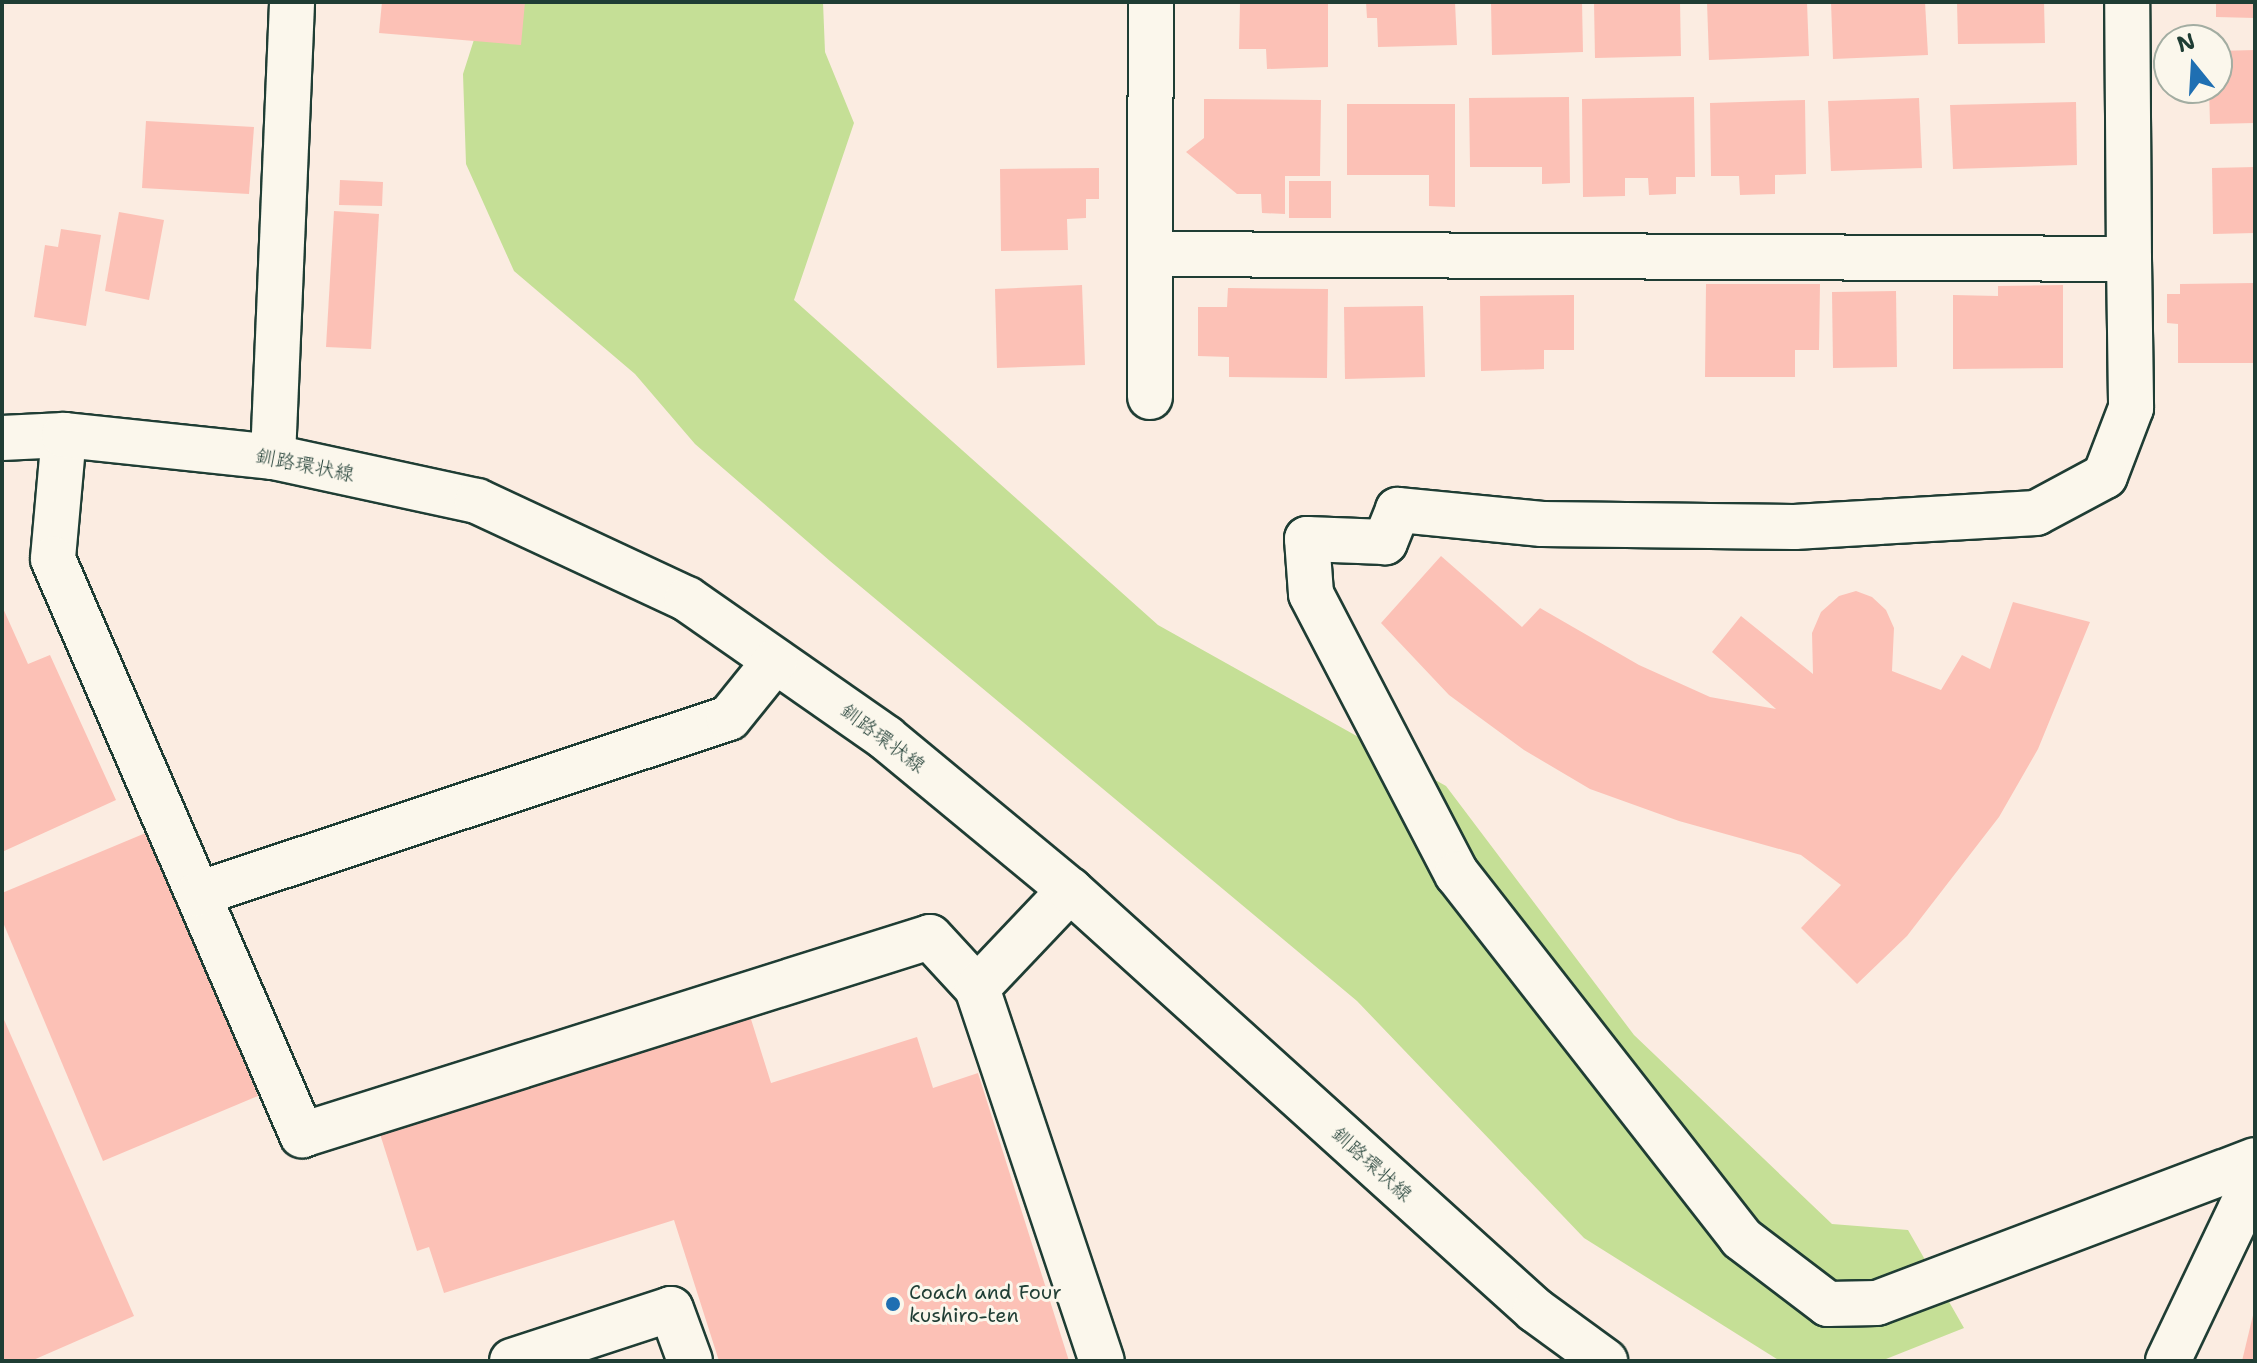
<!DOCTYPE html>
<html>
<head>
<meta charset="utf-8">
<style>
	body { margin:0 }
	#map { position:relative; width:2257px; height:1363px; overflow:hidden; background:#fbece1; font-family:"Shantell Sans","Klee One",sans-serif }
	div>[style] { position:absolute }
	.green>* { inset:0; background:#c5df96 }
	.building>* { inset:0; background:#fcc1b6 }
	.roads { filter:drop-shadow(2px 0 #1f3d34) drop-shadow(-2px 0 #1f3d34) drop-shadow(0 2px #1f3d34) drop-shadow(0 -2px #1f3d34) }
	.minor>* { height:44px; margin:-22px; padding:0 22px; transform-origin:22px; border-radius:22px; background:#fbf7ec }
	.dots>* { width:22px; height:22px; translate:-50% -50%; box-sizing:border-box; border:4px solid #fbf7ec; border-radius:50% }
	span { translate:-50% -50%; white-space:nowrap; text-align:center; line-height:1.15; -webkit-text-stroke:6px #fbf7ec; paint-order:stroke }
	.street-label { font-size:20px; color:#1f3d34 }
	.poi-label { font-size:20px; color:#1f3d34 }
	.left { translate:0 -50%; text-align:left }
	.frame { position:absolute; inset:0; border:4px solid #1f3d34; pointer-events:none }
	.north { position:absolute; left:2153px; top:24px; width:80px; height:80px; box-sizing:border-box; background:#fbf7ec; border:2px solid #a3ada2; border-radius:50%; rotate:342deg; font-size:22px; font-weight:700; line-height:32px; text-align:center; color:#1f3d34 }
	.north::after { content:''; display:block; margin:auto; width:28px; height:36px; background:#1f6fb2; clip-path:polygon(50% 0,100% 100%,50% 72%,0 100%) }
</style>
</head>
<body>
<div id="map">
	<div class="green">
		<div style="clip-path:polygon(486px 2px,823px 2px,825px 52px,854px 123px,794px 300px,1158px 625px,1446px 786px,1634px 1035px,1832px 1224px,1908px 1230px,1964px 1328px,1881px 1361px,1780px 1361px,1584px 1238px,1357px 1001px,830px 561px,695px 444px,635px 374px,514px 271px,466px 164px,463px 74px)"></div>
	</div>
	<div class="building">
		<div style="clip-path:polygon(382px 2px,525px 2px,521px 45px,379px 33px)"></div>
		<div style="clip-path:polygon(1240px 2px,1328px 2px,1328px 67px,1267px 69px,1266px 49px,1239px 49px)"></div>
		<div style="clip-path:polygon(1366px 2px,1455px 2px,1457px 45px,1378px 47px,1377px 18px,1367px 18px)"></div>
		<div style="clip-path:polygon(1491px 2px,1582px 2px,1583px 52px,1492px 55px)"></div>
		<div style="clip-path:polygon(1594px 2px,1680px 2px,1681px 56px,1595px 58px)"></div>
		<div style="clip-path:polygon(1707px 2px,1807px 2px,1809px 56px,1709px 60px)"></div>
		<div style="clip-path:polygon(1831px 2px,1925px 2px,1928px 55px,1833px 59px)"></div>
		<div style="clip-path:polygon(1957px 2px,2044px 2px,2045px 43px,1958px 44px)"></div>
		<div style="clip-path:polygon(2216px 2px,2255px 2px,2255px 18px,2216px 17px)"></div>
		<div style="clip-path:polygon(2255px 50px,2255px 123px,2210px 124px,2209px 88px,2217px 88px,2217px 51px)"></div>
		<div style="clip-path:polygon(1569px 97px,1570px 183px,1542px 184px,1542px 167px,1470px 167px,1469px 98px)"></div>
		<div style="clip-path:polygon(1694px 97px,1695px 177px,1676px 177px,1676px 194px,1649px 195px,1648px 178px,1625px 178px,1625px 196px,1583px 197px,1582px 99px)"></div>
		<div style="clip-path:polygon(1919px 98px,1922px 168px,1831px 171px,1828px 101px)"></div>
		<div style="clip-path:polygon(1204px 99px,1321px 100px,1320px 176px,1285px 176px,1285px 214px,1262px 213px,1261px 194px,1237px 194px,1186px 152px,1204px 138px)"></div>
		<div style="clip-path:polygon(1805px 100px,1806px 174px,1775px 175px,1775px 194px,1740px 195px,1739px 176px,1711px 176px,1710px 103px)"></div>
		<div style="clip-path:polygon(2076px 102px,2077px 165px,1953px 169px,1950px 105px)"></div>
		<div style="clip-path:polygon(1347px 104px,1455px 104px,1455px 207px,1429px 206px,1429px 175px,1347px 175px)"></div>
		<div style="clip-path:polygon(146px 121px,254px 127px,249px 194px,142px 188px)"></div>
		<div style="clip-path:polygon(2255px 167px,2255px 233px,2213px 234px,2212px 168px)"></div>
		<div style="clip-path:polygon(1099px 168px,1099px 199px,1086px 199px,1086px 218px,1067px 219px,1068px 250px,1001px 251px,1000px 169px)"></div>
		<div style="clip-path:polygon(340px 180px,383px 182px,382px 206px,339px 205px)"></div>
		<div style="clip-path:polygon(1289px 181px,1331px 181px,1331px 218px,1289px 218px)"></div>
		<div style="clip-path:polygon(334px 211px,379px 214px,371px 349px,326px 347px)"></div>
		<div style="clip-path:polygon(119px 212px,164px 220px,149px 300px,105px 291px)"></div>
		<div style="clip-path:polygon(61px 229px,101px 235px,86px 326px,34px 317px,45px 245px,58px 247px)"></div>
		<div style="clip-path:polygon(2255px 283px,2255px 363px,2178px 363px,2178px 324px,2167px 323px,2167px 294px,2180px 294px,2180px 284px)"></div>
		<div style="clip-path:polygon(1706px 284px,1820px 284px,1819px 350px,1795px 350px,1795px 377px,1705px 377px)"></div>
		<div style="clip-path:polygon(1082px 285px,1085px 365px,997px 368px,995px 289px)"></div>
		<div style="clip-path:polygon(2063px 285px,2063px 368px,1953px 369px,1953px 295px,1998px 296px,1998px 286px)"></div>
		<div style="clip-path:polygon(1228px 288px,1328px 289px,1327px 378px,1229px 377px,1229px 357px,1198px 356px,1198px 307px,1227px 307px)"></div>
		<div style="clip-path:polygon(1896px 291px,1897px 367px,1833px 368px,1832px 292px)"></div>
		<div style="clip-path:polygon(1574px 295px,1574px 350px,1544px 350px,1544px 369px,1481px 371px,1480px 296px)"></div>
		<div style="clip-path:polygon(1423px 306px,1425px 377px,1345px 379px,1344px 307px)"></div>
		<div style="clip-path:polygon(1441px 556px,1522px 627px,1540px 608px,1639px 665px,1710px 697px,1776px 709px,1712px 652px,1741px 616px,1813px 674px,1812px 633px,1821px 612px,1839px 596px,1856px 591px,1872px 597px,1886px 610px,1894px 628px,1892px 671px,1941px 690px,1962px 655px,1990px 669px,2013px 602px,2090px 622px,2038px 749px,1999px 817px,1907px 936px,1857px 984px,1801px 928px,1841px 885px,1801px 855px,1679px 821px,1590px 789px,1524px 750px,1449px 695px,1381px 623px)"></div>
		<div style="clip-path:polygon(2px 606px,28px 664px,50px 655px,116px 800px,2px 852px)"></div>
		<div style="clip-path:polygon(148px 832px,258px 1096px,103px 1161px,2px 920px,2px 893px)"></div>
		<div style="clip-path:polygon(2px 1015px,134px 1316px,31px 1361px,2px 1361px)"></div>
		<div style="clip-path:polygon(750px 1016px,771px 1083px,917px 1037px,933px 1088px,978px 1073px,1069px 1361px,719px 1361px,674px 1220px,444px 1293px,429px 1247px,417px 1251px,380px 1134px)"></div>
		<div style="clip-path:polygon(2254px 1311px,2255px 1361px,2242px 1361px)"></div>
	</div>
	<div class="roads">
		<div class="minor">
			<div style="left:1151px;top:254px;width:978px;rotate:0.29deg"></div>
			<div style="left:2129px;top:259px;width:257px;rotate:-90.4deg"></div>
			<div style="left:2129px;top:259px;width:149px;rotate:89.2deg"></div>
			<div style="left:2131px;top:408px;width:73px;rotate:110.9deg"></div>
			<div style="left:2105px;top:476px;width:78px;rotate:151.8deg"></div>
			<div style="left:2036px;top:513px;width:242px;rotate:176.7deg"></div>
			<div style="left:1794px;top:527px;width:252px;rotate:-179.3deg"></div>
			<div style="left:1542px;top:524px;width:145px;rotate:-174.4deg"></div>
			<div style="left:1398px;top:510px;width:35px;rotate:112deg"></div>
			<div style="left:1385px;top:542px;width:78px;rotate:-177.8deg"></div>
			<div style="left:1307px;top:539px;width:55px;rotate:85.8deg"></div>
			<div style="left:1311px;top:594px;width:316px;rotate:62.5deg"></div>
			<div style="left:1457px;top:874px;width:462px;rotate:52deg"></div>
			<div style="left:1741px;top:1238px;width:109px;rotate:37.2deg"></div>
			<div style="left:1828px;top:1304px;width:49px;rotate:-1.2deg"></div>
			<div style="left:1877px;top:1303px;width:404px;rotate:-20.7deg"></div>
			<div style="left:1150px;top:397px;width:395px;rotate:-89.9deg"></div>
			<div style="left:64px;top:435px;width:124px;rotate:95.1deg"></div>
			<div style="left:53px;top:559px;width:628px;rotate:66.62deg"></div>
			<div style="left:302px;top:1135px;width:658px;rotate:-17.5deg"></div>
			<div style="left:930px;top:937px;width:69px;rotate:47.3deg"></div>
			<div style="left:977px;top:988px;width:135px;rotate:-46.5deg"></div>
			<div style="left:2px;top:438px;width:62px;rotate:-2.8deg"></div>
			<div style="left:64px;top:435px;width:210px;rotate:6deg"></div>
			<div style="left:273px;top:457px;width:209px;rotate:12.2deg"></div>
			<div style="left:477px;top:501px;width:232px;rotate:25deg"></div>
			<div style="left:687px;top:599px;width:243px;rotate:34.9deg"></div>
			<div style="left:886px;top:738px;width:239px;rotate:39.6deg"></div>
			<div style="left:1070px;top:890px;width:627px;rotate:42.09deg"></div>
			<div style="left:1535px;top:1310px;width:87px;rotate:36.1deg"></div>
			<div style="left:273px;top:457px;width:455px;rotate:-87.6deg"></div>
			<div style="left:198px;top:894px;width:559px;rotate:-18.34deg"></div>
			<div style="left:729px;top:718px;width:73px;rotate:-51.1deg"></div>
			<div style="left:977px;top:988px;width:393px;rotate:71.5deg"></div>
			<div style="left:512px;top:1361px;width:167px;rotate:-18.1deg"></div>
			<div style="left:671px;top:1309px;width:55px;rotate:69.9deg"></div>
			<div style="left:2168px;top:1361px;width:202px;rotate:-64.5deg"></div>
		</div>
	</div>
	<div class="dots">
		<div style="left:893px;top:1304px;background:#1f6fb2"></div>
	</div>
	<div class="street-label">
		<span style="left:305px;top:465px;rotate:11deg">釧路環状線</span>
		<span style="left:883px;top:738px;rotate:37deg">釧路環状線</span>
		<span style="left:1372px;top:1164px;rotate:42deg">釧路環状線</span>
	</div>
	<div class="poi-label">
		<span class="left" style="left:909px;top:1304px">Coach and Four<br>kushiro-ten</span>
	</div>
	<div class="frame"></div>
	<div class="north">N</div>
</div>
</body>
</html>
